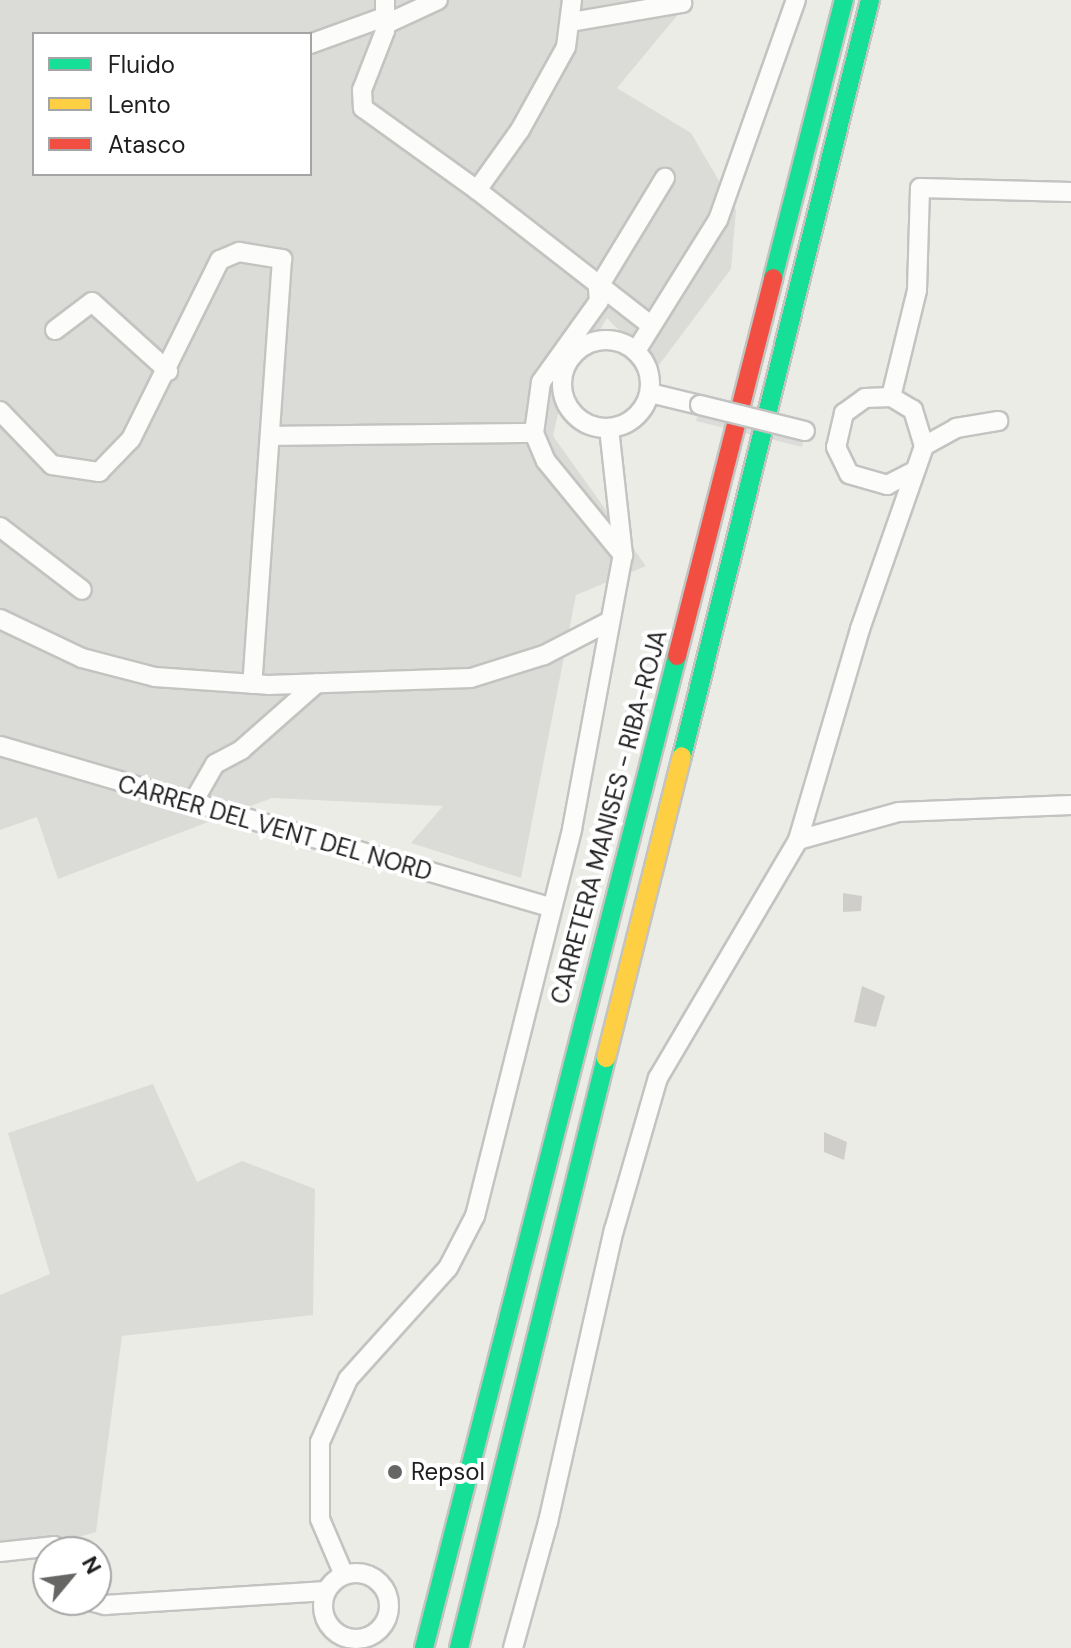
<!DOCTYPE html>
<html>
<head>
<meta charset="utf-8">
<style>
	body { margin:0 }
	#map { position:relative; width:1071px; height:1648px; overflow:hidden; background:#ecece7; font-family:"DM Sans",sans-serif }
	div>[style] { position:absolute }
	.residential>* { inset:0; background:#dbdbd8 }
	.pier>* { inset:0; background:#dcdcda }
	.building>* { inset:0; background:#cfceca }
	.roads { filter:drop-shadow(2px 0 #c3c3c1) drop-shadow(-2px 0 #c3c3c1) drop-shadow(0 2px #c3c3c1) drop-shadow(0 -2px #c3c3c1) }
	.street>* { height:18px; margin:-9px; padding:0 9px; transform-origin:9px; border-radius:9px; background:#fcfcfb }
	.street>.ring { margin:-9px; padding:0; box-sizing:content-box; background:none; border:18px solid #fcfcfb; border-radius:50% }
	.fast>* { height:18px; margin:-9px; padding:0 9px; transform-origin:9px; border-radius:9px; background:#16e098 }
	.slow>* { height:18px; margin:-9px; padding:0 9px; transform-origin:9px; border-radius:9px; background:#ffcf43 }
	.jam>* { height:18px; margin:-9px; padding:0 9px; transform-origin:9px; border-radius:9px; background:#f24e42 }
	.bridges { filter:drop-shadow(2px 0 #c3c3c1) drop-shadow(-2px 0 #c3c3c1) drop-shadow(0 2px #c3c3c1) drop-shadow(0 -2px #c3c3c1) }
	.street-bridge>* { height:18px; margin:-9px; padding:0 9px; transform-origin:9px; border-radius:9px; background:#fcfcfb }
	.dots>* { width:22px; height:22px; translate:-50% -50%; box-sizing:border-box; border:4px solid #fff; border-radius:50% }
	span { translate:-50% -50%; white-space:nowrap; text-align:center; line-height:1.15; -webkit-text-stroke:8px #fff; paint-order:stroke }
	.street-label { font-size:24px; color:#1e1e1e }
	.poi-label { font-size:24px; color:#1e1e1e }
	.left { translate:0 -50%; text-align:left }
	.legend { position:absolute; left:32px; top:32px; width:280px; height:144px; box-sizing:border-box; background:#fff; border:2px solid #a5a5a5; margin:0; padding:10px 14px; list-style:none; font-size:24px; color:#1e1e1e }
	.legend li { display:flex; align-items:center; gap:16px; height:40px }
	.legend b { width:40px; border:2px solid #a5a5a5 }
	.north { position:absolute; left:32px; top:1536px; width:80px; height:80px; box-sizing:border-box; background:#fff; border:2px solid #a5a5a5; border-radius:50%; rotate:61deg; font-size:22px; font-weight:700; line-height:32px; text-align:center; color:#1e1e1e }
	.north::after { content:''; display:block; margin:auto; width:28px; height:36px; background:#666664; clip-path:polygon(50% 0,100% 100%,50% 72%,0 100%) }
</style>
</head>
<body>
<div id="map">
	<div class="residential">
		<div style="clip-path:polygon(evenodd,0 0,690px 0,617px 88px,691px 133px,736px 210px,731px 269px,656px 369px,607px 318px,563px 391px,553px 436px,646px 566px,576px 595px,521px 878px,411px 843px,443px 806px,272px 798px,58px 879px,37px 817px,0 830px,0 0,34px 34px,310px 34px,310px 174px,34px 174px,34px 34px)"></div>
		<div style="clip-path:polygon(153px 1084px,197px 1182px,242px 1161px,315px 1189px,313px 1315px,122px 1336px,96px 1532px,0 1560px,0 1295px,50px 1274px,8px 1133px)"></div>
	</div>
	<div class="pier">
		<div style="clip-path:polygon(703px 394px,807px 420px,802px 447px,696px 421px)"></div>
	</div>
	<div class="building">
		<div style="clip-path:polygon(843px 893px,862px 896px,861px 911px,843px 912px)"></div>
		<div style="clip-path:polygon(862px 986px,885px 996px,876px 1027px,854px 1022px)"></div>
		<div style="clip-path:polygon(824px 1132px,847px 1142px,844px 1160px,824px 1152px)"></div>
	</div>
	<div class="roads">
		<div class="street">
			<div style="left:385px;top:0;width:31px;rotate:90deg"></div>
			<div style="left:385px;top:31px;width:63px;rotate:111.3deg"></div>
			<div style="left:362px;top:90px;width:18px;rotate:87deg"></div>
			<div style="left:363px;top:108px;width:140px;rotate:35.7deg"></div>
			<div style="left:572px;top:0;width:47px;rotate:97.3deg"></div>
			<div style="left:566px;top:47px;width:95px;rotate:119deg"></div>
			<div style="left:520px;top:130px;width:74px;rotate:125.6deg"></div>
			<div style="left:477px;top:190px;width:218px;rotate:37.9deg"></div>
			<div style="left:571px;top:22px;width:113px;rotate:-9.7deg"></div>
			<div style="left:386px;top:24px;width:57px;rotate:-24.8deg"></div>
			<div style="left:310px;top:44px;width:82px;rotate:-20deg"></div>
			<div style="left:598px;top:288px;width:13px;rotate:86deg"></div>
			<div style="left:599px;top:301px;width:100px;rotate:125.6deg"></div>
			<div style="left:541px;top:382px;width:51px;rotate:97.8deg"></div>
			<div style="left:534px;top:433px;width:30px;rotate:67deg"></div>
			<div style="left:546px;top:461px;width:122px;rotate:50.7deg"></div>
			<div style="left:598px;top:288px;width:129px;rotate:-58.7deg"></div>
			<div style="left:55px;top:330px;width:46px;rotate:-37.1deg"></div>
			<div style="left:92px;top:302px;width:103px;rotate:42.2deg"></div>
			<div class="ring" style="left:562px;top:340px;width:70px;height:70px"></div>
			<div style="left:636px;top:351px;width:155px;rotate:-58deg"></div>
			<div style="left:718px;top:220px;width:233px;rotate:-70.5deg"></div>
			<div style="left:650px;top:393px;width:51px;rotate:13.5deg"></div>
			<div style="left:891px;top:397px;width:110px;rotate:-76.3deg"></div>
			<div style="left:917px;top:290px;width:102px;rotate:-88.3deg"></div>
			<div style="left:920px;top:188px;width:151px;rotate:1.5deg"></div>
			<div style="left:0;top:411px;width:75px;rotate:46.1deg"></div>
			<div style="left:52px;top:465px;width:48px;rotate:8.5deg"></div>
			<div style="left:99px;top:472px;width:46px;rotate:-45.9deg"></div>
			<div style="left:131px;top:439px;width:200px;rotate:-63.6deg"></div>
			<div style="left:220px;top:260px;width:21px;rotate:-23deg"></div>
			<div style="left:239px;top:252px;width:44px;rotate:9.2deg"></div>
			<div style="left:282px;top:259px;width:426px;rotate:94deg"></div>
			<div style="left:272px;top:436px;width:262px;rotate:-0.7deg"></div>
			<div style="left:924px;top:446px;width:37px;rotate:-29deg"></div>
			<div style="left:956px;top:428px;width:43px;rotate:-9.5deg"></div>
			<div style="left:0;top:527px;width:103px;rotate:37.5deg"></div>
			<div style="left:0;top:619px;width:91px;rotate:25.4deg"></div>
			<div style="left:82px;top:658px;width:75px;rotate:14.6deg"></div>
			<div style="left:155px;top:677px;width:113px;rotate:4deg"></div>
			<div style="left:268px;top:685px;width:203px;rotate:-2deg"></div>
			<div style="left:471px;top:678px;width:77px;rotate:-17.5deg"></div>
			<div style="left:544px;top:655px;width:74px;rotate:-27.3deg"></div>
			<div style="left:0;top:746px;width:573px;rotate:16.32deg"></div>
			<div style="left:192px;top:804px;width:46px;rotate:-60.1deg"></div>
			<div style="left:215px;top:764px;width:30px;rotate:-28deg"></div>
			<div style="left:241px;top:750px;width:101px;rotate:-41.4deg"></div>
			<div style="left:798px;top:840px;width:105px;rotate:-15.5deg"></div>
			<div style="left:899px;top:812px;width:172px;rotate:-2.3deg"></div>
			<div style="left:0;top:1552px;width:54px;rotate:-6.3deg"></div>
			<div style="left:54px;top:1546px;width:13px;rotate:27deg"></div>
			<div class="ring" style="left:323px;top:1573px;width:48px;height:48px"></div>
			<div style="left:344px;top:1575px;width:61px;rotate:-113.2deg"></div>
			<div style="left:320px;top:1519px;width:77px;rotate:-90deg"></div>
			<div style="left:320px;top:1442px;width:69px;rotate:-66deg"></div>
			<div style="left:348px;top:1379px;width:149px;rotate:-48deg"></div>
			<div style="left:448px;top:1268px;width:59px;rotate:-62.6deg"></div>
			<div style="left:475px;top:1216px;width:399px;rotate:-75.9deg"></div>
			<div style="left:572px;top:829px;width:279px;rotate:-79.5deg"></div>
			<div style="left:623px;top:555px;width:127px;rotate:-96.3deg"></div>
			<div style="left:86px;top:1600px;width:20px;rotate:15deg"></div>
			<div style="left:105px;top:1605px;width:221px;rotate:-3.6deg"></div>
			<div style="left:513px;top:1648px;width:131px;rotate:-74.5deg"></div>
			<div style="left:548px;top:1522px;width:299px;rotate:-77.3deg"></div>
			<div style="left:614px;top:1230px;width:158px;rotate:-73.9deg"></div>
			<div style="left:658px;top:1078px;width:276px;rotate:-59.5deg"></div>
			<div style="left:798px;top:840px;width:220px;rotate:-73.6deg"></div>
			<div style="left:860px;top:629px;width:194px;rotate:-70.7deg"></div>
			<div style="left:924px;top:446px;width:38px;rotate:-107deg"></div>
			<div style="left:913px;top:410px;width:26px;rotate:-149deg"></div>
			<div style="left:891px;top:397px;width:26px;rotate:178deg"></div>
			<div style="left:865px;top:398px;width:26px;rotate:144deg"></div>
			<div style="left:844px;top:413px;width:35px;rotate:103deg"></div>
			<div style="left:836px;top:447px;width:30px;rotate:64deg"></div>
			<div style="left:849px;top:474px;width:40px;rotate:16deg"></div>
			<div style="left:887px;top:485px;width:27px;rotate:-27deg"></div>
		</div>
		<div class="fast">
			<div style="left:773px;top:278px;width:287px;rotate:-75.7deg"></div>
			<div style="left:682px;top:756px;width:779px;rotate:-76.04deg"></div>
			<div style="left:424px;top:1648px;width:1024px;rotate:-75.69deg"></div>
			<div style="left:459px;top:1648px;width:608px;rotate:-76.01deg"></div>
		</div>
		<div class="slow">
			<div style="left:606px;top:1058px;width:311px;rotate:-75.9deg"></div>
		</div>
		<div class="jam">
			<div style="left:677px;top:656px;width:390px;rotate:-75.7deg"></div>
		</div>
	</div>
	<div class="bridges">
		<div class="street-bridge">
			<div style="left:700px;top:405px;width:108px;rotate:13.9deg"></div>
		</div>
	</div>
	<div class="dots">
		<div style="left:395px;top:1472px;background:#666664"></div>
	</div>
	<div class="street-label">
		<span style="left:609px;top:817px;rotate:-75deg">CARRETERA MANISES - RIBA-ROJA</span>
		<span style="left:275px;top:828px;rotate:16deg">CARRER DEL VENT DEL NORD</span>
	</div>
	<div class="poi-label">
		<span class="left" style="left:411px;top:1472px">Repsol</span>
	</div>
	<ul class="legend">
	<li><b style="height:10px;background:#16e098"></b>Fluido</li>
	<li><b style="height:10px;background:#ffcf43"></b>Lento</li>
	<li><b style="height:10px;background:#f24e42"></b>Atasco</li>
	</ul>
	<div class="north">N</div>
</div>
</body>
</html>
